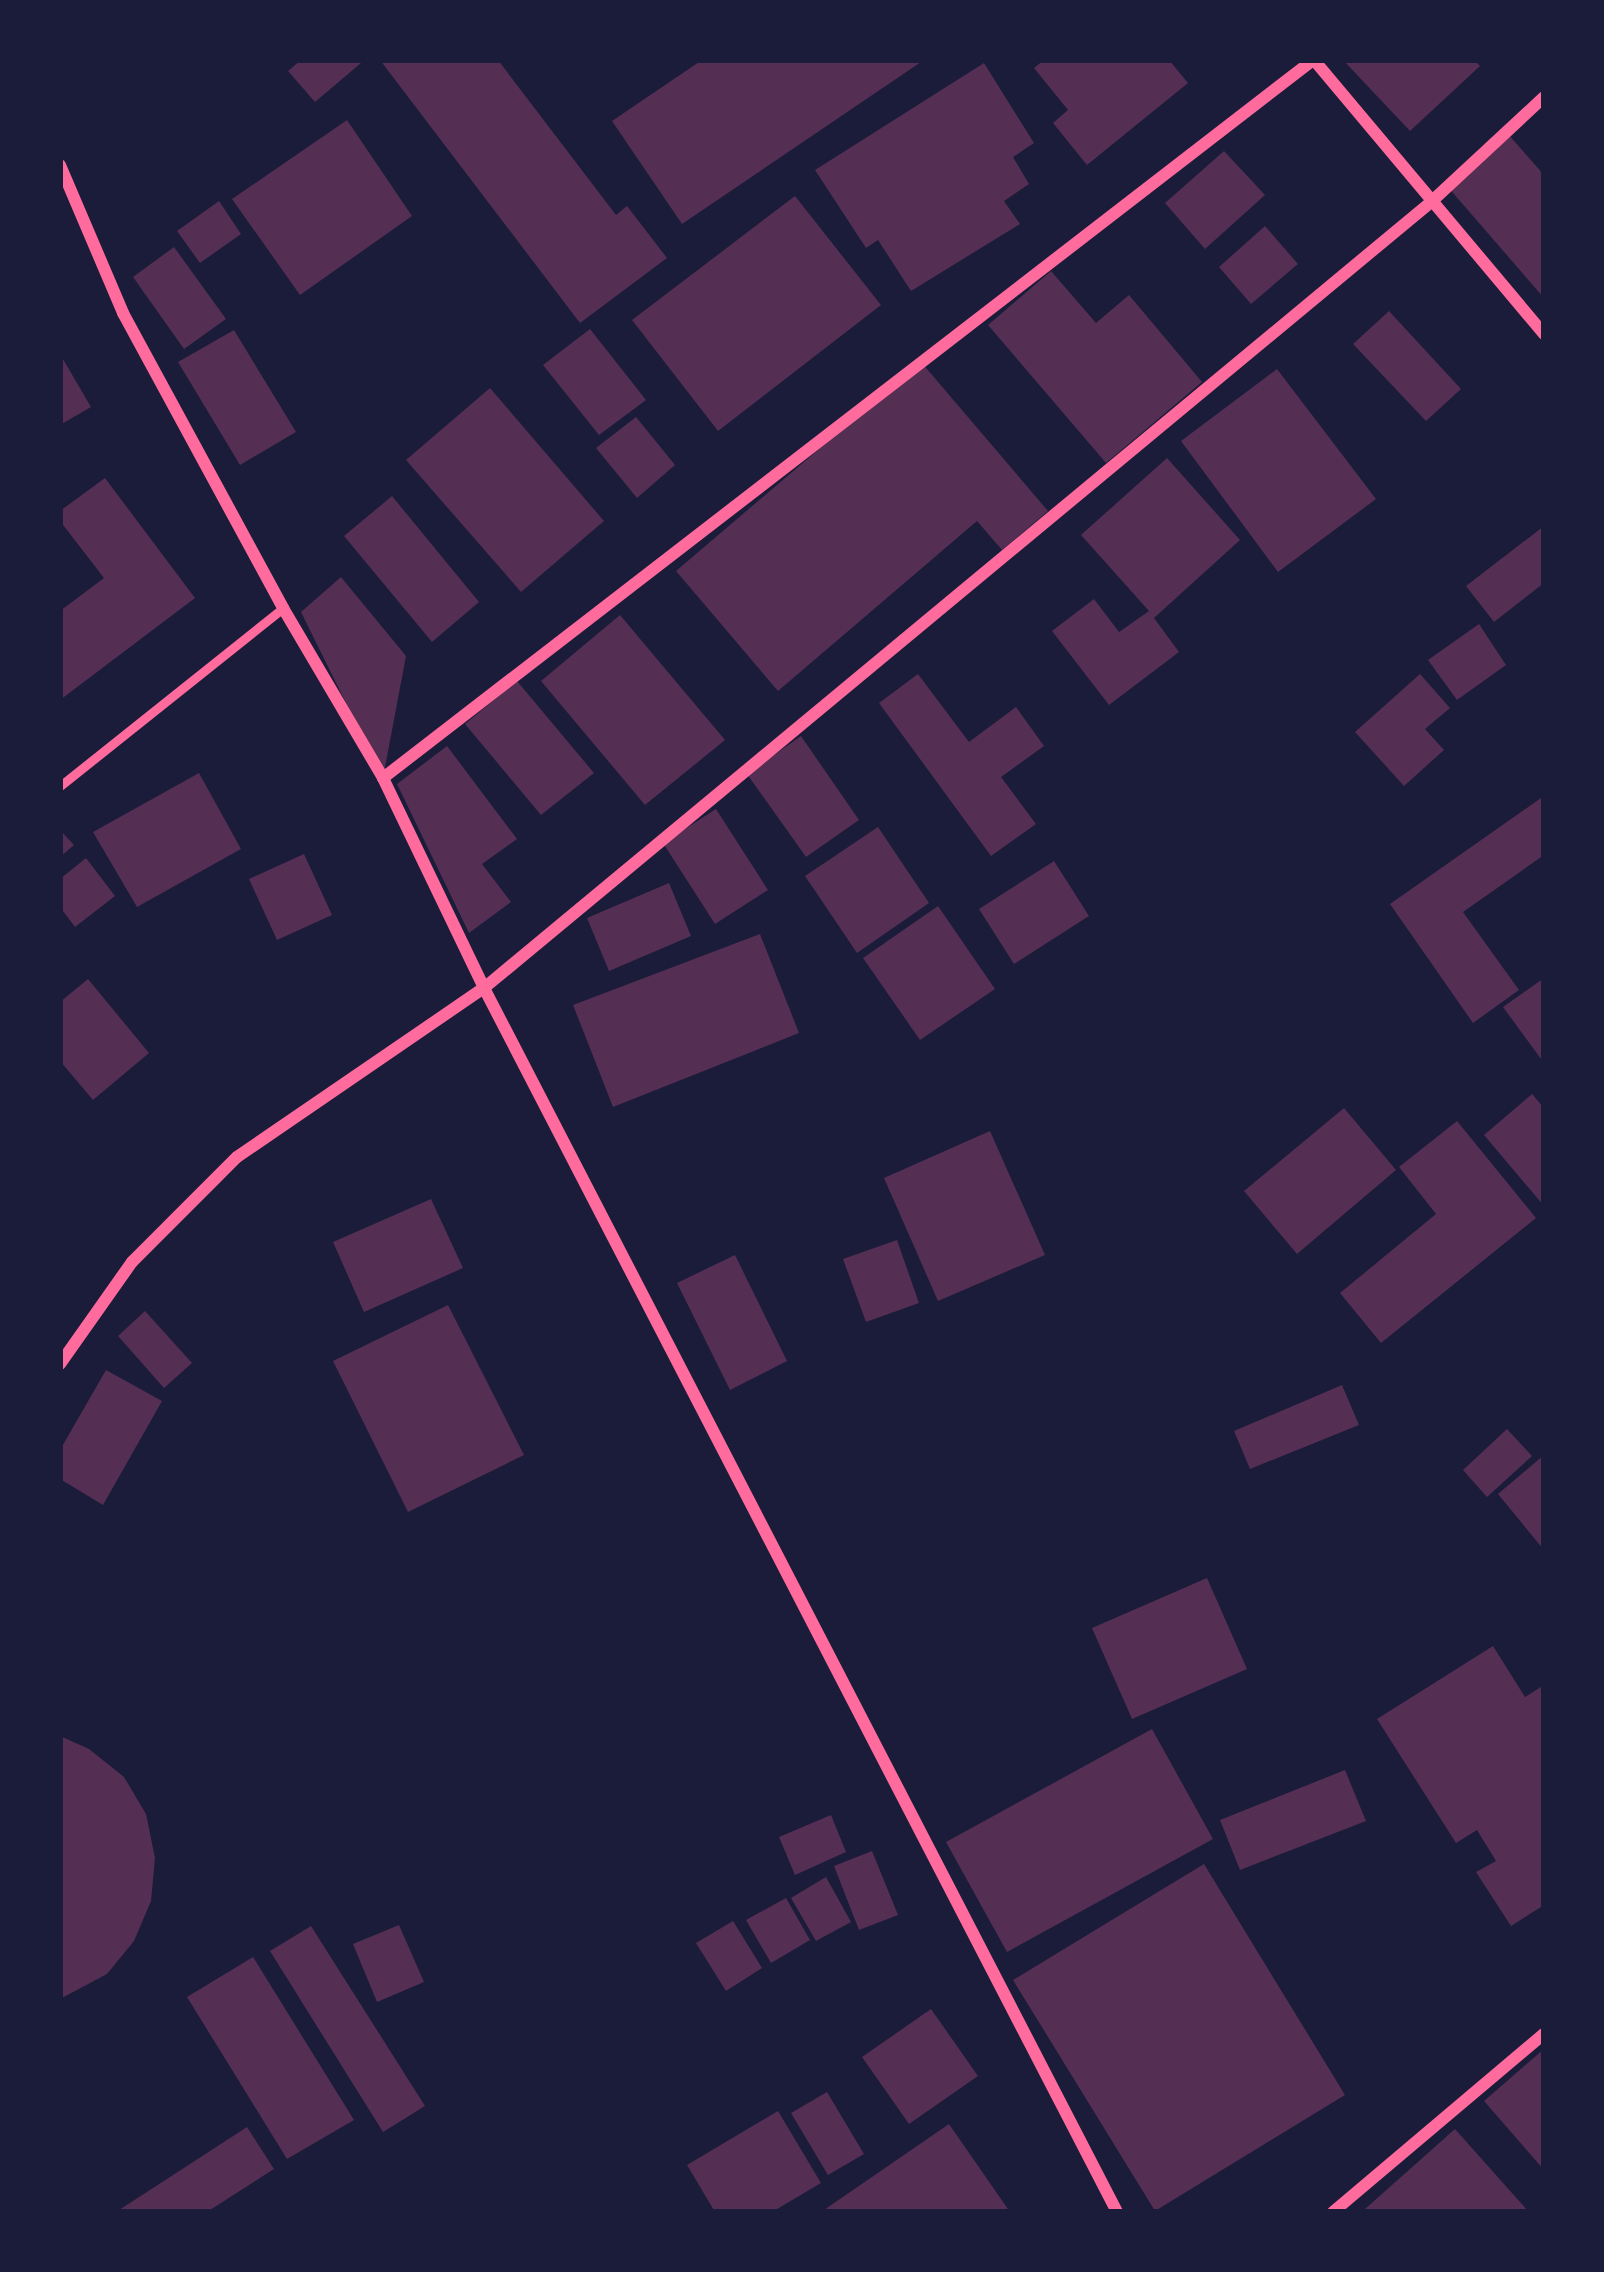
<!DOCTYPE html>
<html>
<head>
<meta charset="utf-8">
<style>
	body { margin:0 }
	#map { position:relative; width:1604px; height:2272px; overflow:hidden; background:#1b1b3a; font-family:Commissioner,sans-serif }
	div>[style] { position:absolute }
	.building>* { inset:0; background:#542f53 }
	.service>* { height:9px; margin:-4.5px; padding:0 4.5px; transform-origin:4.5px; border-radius:4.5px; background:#ff6b9d }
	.minor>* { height:12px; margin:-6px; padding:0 6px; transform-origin:6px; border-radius:6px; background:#ff6b9d }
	span { translate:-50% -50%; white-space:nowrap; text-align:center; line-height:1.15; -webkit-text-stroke:10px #1b1b3a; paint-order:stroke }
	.frame { position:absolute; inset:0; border:63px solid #1b1b3a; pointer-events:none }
</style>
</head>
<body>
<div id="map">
	<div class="building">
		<div style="clip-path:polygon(301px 60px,359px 60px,361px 63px,315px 102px,288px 71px)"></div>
		<div style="clip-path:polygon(380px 60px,498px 60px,616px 215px,627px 206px,667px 258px,580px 323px)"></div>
		<div style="clip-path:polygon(702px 60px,924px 60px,682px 224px,612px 121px)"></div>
		<div style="clip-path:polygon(1044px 60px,1169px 60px,1188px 83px,1087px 165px,1053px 123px,1068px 110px,1034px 68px)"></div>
		<div style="clip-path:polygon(1343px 60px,1474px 60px,1480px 66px,1410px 131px)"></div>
		<div style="clip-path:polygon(984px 63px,1034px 143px,1013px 157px,1029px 184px,1004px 201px,1020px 224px,911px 291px,878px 240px,866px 248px,815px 170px)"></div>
		<div style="clip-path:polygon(347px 120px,412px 216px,300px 295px,232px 199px)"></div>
		<div style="clip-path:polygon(1508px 134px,1544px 175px,1544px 298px,1447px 186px)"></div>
		<div style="clip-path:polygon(1224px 151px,1265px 195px,1205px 249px,1165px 203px)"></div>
		<div style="clip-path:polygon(795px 196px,881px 305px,718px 431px,632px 320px)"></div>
		<div style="clip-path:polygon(219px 201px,241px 234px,200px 263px,177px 231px)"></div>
		<div style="clip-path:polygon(1265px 226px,1298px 264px,1251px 304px,1219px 267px)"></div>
		<div style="clip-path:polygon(174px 247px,226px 319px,184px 349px,133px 277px)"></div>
		<div style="clip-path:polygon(1051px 271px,1096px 323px,1129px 295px,1202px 382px,1106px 463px,988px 325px)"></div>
		<div style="clip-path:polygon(1389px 311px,1461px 389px,1426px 421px,1353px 344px)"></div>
		<div style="clip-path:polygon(590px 329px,646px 400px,599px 435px,543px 365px)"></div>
		<div style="clip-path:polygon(234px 330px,296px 432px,240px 465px,178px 362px)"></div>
		<div style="clip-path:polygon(60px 354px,91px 407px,60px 425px)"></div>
		<div style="clip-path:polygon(921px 362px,1048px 511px,1002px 550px,977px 521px,778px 691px,676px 571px)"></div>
		<div style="clip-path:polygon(1277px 369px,1376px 499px,1278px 572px,1181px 441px)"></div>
		<div style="clip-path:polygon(490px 388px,604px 521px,521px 592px,406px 460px)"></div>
		<div style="clip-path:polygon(636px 417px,675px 465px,637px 498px,596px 448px)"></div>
		<div style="clip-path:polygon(1167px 458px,1240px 540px,1154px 618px,1179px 652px,1109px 705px,1052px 631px,1094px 599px,1119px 632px,1149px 611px,1081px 535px)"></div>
		<div style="clip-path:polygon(105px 478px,195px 598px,60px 700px,60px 611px,104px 578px,60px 521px,60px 511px)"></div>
		<div style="clip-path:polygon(392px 496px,479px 602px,432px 642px,344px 536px)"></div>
		<div style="clip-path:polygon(1544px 526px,1544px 583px,1494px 622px,1466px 586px)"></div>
		<div style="clip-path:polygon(341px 577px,406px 656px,383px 778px,301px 612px)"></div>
		<div style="clip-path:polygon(620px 615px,725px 740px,645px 805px,541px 681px)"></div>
		<div style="clip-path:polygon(1479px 624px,1506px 665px,1457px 700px,1428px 660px)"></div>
		<div style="clip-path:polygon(918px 674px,969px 742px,1016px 707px,1044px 746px,1001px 777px,1036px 824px,991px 856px,879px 703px)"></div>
		<div style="clip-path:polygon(1420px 674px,1450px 708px,1425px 729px,1444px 750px,1404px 786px,1355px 732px)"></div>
		<div style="clip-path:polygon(517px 681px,594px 773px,541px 815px,465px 724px)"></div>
		<div style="clip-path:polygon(801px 736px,859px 820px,806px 857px,747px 774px)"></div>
		<div style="clip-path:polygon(447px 746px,517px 839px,482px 864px,511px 902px,469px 933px,397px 784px)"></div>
		<div style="clip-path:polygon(199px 773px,241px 849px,137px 907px,93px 832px)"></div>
		<div style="clip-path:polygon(1544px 796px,1544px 855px,1463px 912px,1519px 990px,1473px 1023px,1390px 904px)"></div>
		<div style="clip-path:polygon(716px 809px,768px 890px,715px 924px,663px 843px)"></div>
		<div style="clip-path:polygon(878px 827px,929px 903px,857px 953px,805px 876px)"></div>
		<div style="clip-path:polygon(60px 830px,74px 845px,60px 857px)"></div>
		<div style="clip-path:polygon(304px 854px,332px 915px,277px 940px,249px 879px)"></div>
		<div style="clip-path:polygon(86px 858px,115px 896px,75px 927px,60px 907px,60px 879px)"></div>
		<div style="clip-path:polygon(1054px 861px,1089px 916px,1014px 964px,979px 909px)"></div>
		<div style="clip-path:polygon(669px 883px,691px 936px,609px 971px,587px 918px)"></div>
		<div style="clip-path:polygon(938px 906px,995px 989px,920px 1040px,863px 958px)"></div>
		<div style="clip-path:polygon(760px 934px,799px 1033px,613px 1107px,573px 1005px)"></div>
		<div style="clip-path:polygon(1544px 978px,1544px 1063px,1503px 1007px)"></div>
		<div style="clip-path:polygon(88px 979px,149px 1053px,93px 1100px,60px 1061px,60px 1002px)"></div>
		<div style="clip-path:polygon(1532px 1094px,1544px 1108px,1544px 1206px,1484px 1135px)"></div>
		<div style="clip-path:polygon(1344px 1108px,1396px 1170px,1297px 1254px,1244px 1191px)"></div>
		<div style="clip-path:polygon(1457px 1121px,1536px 1218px,1381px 1343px,1340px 1293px,1436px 1214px,1399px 1167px)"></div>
		<div style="clip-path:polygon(990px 1131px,1045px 1255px,938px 1301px,884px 1178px)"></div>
		<div style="clip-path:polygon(431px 1199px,463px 1268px,364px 1312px,333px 1242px)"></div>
		<div style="clip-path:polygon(897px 1240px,919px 1303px,866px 1322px,843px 1259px)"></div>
		<div style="clip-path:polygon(735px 1255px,787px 1361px,730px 1390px,677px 1283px)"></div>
		<div style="clip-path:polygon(448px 1305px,524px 1455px,408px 1512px,333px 1361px)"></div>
		<div style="clip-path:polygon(145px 1311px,192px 1363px,164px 1388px,118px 1336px)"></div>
		<div style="clip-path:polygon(106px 1370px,162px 1401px,103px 1505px,60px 1479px,60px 1450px)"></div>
		<div style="clip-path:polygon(1342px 1385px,1359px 1425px,1250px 1469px,1234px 1431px)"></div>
		<div style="clip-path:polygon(1507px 1429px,1532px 1456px,1487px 1497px,1463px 1470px)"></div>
		<div style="clip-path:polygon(1544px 1455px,1544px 1550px,1498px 1494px)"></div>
		<div style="clip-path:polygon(1207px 1578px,1247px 1669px,1132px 1719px,1092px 1628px)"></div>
		<div style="clip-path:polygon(1493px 1646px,1525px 1697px,1544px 1685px,1544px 1905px,1511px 1926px,1476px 1872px,1496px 1861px,1477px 1830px,1456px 1843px,1377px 1719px)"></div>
		<div style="clip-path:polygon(1152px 1729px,1213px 1839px,1007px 1952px,946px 1842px)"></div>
		<div style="clip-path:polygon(60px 1736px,89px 1749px,124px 1777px,146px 1814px,155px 1858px,151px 1901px,134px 1941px,107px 1974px,60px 1999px)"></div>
		<div style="clip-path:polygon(1345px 1770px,1366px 1821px,1240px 1870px,1220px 1820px)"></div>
		<div style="clip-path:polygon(831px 1815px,846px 1852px,795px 1875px,779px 1837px)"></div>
		<div style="clip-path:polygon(872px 1851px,898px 1915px,859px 1930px,834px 1866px)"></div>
		<div style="clip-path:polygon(1204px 1864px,1345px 2095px,1155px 2211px,1013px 1980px)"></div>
		<div style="clip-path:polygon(826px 1877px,851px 1922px,816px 1941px,791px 1898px)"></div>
		<div style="clip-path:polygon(786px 1898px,810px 1940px,771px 1963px,746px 1920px)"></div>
		<div style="clip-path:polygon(733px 1921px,762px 1968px,726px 1991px,696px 1943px)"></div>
		<div style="clip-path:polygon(399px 1925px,424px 1982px,377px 2002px,353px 1944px)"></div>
		<div style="clip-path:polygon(311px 1926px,425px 2106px,383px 2132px,270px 1951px)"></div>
		<div style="clip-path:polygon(253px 1957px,354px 2120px,287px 2159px,187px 1997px)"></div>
		<div style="clip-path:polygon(931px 2009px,978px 2076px,909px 2124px,862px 2057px)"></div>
		<div style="clip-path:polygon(1544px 2049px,1544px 2170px,1484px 2101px)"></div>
		<div style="clip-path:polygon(827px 2092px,864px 2154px,828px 2175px,791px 2113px)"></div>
		<div style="clip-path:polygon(778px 2111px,821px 2183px,772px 2212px,715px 2212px,687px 2165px)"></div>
		<div style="clip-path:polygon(949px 2124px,1010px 2212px,821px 2212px)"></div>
		<div style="clip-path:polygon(247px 2127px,274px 2169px,207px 2212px,116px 2212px)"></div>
		<div style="clip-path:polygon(1455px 2129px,1529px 2212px,1368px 2212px,1365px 2209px)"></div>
	</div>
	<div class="service">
		<div style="left:60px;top:786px;width:285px;rotate:-38.6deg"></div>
	</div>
	<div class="minor">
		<div style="left:1314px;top:60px;width:358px;rotate:50deg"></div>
		<div style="left:60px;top:165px;width:161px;rotate:66.9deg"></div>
		<div style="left:123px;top:313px;width:336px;rotate:61.5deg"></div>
		<div style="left:283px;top:608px;width:197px;rotate:59.5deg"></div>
		<div style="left:383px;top:778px;width:233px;rotate:64.3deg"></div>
		<div style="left:484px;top:988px;width:1378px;rotate:62.65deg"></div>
		<div style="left:383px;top:778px;width:1175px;rotate:-37.67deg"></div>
		<div style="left:60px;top:1364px;width:125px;rotate:-54.8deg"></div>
		<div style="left:132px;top:1262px;width:148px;rotate:-45deg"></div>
		<div style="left:237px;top:1157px;width:299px;rotate:-34.4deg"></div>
		<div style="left:484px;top:988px;width:1231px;rotate:-39.69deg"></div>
		<div style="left:1431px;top:202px;width:154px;rotate:-42.9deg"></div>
		<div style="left:1333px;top:2212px;width:276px;rotate:-40.2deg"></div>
	</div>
	<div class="frame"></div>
</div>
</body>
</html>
